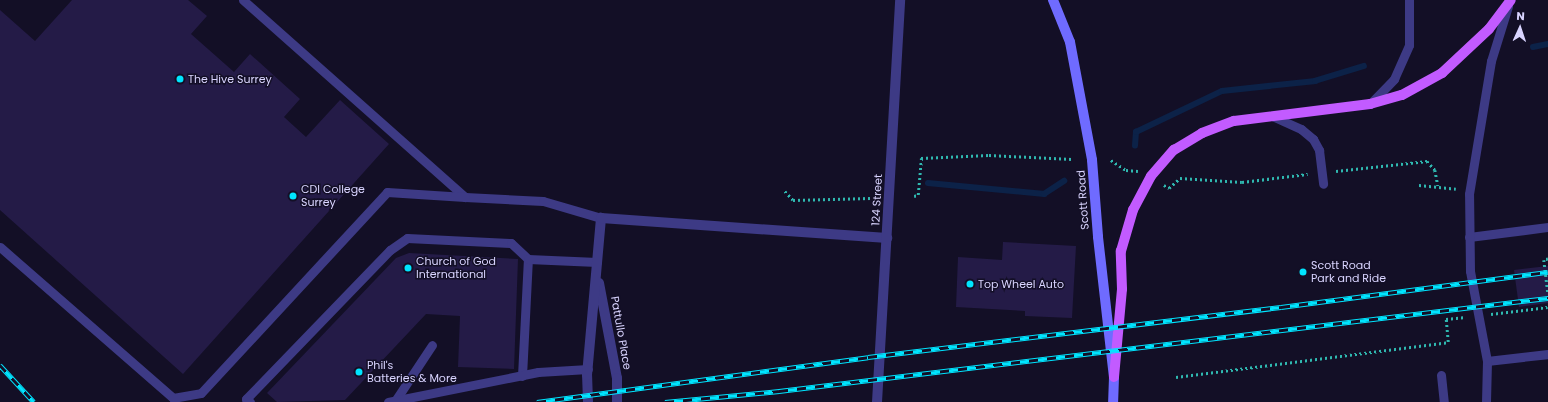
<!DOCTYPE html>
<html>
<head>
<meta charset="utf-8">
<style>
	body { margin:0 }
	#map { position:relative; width:1548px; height:402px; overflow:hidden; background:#130f26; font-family:Poppins,sans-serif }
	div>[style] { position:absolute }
	.stream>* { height:5.5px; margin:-2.75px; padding:0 2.75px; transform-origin:2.75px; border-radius:2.75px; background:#0c2248 }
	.building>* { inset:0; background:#241b47 }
	.path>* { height:2.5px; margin-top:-1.25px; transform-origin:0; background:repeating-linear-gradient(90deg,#2fb8b0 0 2px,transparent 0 5px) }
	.lane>* { height:9px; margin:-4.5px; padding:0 4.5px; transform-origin:4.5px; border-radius:4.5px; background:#3d3a85 }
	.street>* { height:10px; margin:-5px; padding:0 5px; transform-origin:5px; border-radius:5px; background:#3d3a85 }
	.secondary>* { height:10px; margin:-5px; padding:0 5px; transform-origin:5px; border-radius:5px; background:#6f6bff }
	.primary>* { height:10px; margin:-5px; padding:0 5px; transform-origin:5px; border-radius:5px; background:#c25bff }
	.rail>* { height:4.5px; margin-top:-2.25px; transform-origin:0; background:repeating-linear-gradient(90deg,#130f26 0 9px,#00e5ff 0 18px); box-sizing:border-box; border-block:1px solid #00e5ff }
	.dots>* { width:11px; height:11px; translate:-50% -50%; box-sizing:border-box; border:2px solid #130f26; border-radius:50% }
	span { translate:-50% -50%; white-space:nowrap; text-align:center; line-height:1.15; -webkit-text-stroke:3px #130f26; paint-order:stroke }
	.poi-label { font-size:11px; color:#d9d4ff }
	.left { translate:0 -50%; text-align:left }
	.street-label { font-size:11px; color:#d9d4ff }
	.north { position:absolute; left:1500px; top:8px; width:40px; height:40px; -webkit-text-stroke:3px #130f26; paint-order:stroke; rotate:3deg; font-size:11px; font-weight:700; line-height:16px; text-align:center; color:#d9d4ff }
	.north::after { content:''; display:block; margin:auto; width:14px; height:18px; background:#d9d4ff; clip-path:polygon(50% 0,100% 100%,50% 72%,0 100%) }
</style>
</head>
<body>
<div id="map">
	<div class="stream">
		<div style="left:1533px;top:47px;width:15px;rotate:-11deg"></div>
		<div style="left:1135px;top:146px;width:14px;rotate:-86deg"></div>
		<div style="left:1136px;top:132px;width:95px;rotate:-25.5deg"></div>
		<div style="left:1222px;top:91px;width:94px;rotate:-6.1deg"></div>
		<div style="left:1315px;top:81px;width:51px;rotate:-17deg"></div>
		<div style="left:928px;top:183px;width:117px;rotate:5.4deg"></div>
		<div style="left:1044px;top:194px;width:24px;rotate:-33deg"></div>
	</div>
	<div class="building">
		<div style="clip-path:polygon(72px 0,188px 0,207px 16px,191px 34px,234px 72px,250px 54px,300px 99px,284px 117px,306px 137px,340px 100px,389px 144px,183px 374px,0 210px,0 10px,35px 41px)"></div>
		<div style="clip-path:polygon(1003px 242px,1076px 246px,1072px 318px,1025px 316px,1025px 311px,956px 307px,958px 257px,1002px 260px)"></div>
		<div style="clip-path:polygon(409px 253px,518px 259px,514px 369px,458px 367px,460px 316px,426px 314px,345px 400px,277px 402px,267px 393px,396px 258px)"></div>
		<div style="clip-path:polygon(1548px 266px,1548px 303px,1519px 307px,1514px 270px)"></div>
	</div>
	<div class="path">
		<div style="left:1111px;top:160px;width:18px;rotate:34deg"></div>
		<div style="left:1126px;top:170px;width:12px;rotate:5deg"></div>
		<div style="left:1336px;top:171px;width:92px;rotate:-6.3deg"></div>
		<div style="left:1427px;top:161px;width:12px;rotate:48deg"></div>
		<div style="left:1435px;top:170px;width:16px;rotate:79deg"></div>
		<div style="left:1164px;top:185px;width:6px;rotate:31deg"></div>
		<div style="left:1169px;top:188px;width:15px;rotate:-42deg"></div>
		<div style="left:1180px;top:178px;width:62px;rotate:3.7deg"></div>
		<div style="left:1242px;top:182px;width:66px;rotate:-6.9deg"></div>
		<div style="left:1419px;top:185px;width:37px;rotate:6deg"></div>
		<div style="left:785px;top:191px;width:12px;rotate:48deg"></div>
		<div style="left:793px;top:200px;width:78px;rotate:-1.5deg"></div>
		<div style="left:914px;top:196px;width:4px;rotate:-14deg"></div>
		<div style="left:918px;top:195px;width:37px;rotate:-85deg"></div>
		<div style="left:921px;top:158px;width:68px;rotate:-2.5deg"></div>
		<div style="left:989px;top:155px;width:83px;rotate:2.8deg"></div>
		<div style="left:1548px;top:259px;width:4px;rotate:166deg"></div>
		<div style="left:1544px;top:260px;width:33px;rotate:83deg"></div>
		<div style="left:1491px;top:314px;width:57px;rotate:-7deg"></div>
		<div style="left:1176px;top:377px;width:274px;rotate:-7.3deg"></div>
		<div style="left:1448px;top:342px;width:23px;rotate:-95deg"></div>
		<div style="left:1446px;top:319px;width:20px;rotate:-6deg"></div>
	</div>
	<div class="lane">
		<div style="left:243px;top:0;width:297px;rotate:41.6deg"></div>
		<div style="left:465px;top:197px;width:78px;rotate:2.9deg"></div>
		<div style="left:543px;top:201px;width:60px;rotate:16.3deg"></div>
		<div style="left:1370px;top:104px;width:35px;rotate:-46deg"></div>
		<div style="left:1394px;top:79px;width:37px;rotate:-66deg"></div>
		<div style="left:1409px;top:45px;width:45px;rotate:-90deg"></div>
		<div style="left:1272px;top:116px;width:32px;rotate:24deg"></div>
		<div style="left:1301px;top:129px;width:16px;rotate:40deg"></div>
		<div style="left:1313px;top:139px;width:13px;rotate:61deg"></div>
		<div style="left:1319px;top:150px;width:34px;rotate:83deg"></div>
		<div style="left:1469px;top:237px;width:80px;rotate:-7.2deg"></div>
		<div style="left:0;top:247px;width:230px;rotate:41.1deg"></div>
		<div style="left:173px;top:398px;width:28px;rotate:-10deg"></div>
		<div style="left:201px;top:393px;width:274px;rotate:-47.2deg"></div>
		<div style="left:387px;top:192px;width:78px;rotate:3.7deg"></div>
		<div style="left:1487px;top:361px;width:61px;rotate:-6.5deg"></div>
		<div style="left:1441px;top:375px;width:27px;rotate:84deg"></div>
		<div style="left:522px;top:376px;width:117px;rotate:-87.1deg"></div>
		<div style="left:395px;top:401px;width:67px;rotate:-56.5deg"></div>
		<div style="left:250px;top:402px;width:5px;rotate:-143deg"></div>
		<div style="left:246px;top:399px;width:207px;rotate:-46deg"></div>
		<div style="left:390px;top:250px;width:21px;rotate:-35deg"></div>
		<div style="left:407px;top:238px;width:104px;rotate:2.8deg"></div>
		<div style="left:511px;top:243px;width:23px;rotate:43deg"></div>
		<div style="left:528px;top:259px;width:69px;rotate:2.5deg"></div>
		<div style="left:388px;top:402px;width:153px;rotate:-11.3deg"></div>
		<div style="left:538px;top:372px;width:50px;rotate:-3.4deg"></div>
		<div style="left:1486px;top:402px;width:41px;rotate:-88.6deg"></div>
		<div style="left:1487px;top:361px;width:92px;rotate:-100.7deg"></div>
		<div style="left:1470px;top:271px;width:77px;rotate:-90.7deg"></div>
		<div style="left:1469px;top:194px;width:135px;rotate:-80.6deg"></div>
		<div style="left:1491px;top:61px;width:58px;rotate:-72.8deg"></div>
	</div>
	<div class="street">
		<div style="left:599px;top:283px;width:97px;rotate:79.3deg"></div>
		<div style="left:617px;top:378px;width:24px;rotate:90deg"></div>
		<div style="left:588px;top:402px;width:27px;rotate:-92deg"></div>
		<div style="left:587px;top:375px;width:158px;rotate:-84.9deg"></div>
		<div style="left:601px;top:218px;width:287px;rotate:4deg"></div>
		<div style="left:877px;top:402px;width:403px;rotate:-86.7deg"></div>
	</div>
	<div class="secondary">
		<div style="left:1053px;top:0;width:45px;rotate:68deg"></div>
		<div style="left:1070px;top:42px;width:120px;rotate:79.4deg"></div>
		<div style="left:1092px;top:160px;width:77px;rotate:85.5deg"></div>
		<div style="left:1098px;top:237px;width:141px;rotate:83.5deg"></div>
		<div style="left:1114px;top:377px;width:25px;rotate:92deg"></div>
	</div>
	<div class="primary">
		<div style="left:1114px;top:377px;width:88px;rotate:-84.8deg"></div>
		<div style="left:1122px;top:289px;width:38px;rotate:-92deg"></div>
		<div style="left:1121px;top:251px;width:43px;rotate:-73.7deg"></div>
		<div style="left:1133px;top:210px;width:38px;rotate:-62deg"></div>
		<div style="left:1151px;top:176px;width:35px;rotate:-49deg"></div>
		<div style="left:1174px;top:150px;width:33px;rotate:-31deg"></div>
		<div style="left:1202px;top:133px;width:34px;rotate:-21deg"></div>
		<div style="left:1234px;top:121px;width:137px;rotate:-7.1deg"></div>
		<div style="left:1370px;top:104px;width:33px;rotate:-16deg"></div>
		<div style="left:1402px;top:95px;width:46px;rotate:-28.8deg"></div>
		<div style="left:1442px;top:73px;width:64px;rotate:-43.1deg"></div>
		<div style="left:1489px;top:29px;width:36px;rotate:-53deg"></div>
	</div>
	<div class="rail">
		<div style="left:0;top:365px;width:50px;rotate:47.4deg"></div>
		<div style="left:537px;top:402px;width:334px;rotate:-7.7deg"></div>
		<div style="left:868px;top:357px;width:416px;rotate:-6.9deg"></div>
		<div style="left:1281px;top:307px;width:269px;rotate:-7.5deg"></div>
		<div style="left:665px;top:402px;width:115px;rotate:-5.5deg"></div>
		<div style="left:779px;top:391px;width:775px;rotate:-6.9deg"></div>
	</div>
	<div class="dots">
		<div style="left:180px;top:79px;background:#00e5ff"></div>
		<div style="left:293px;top:196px;background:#00e5ff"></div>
		<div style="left:408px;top:268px;background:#00e5ff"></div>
		<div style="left:1303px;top:272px;background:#00e5ff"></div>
		<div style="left:970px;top:284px;background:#00e5ff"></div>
		<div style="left:359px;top:372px;background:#00e5ff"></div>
	</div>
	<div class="poi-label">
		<span class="left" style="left:188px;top:79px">The Hive Surrey</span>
		<span class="left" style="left:301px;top:196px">CDI College<br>Surrey</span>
		<span class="left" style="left:416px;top:268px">Church of God<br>International</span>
		<span class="left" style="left:1311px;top:272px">Scott Road<br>Park and Ride</span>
		<span class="left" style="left:978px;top:284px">Top Wheel Auto</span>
		<span class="left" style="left:367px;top:372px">Phil's<br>Batteries &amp; More</span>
	</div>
	<div class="street-label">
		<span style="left:877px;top:200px;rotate:-87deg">124 Street</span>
		<span style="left:1083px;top:200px;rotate:-94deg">Scott Road</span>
		<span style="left:621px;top:333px;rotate:80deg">Pattullo Place</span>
	</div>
	<div class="north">N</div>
</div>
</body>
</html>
